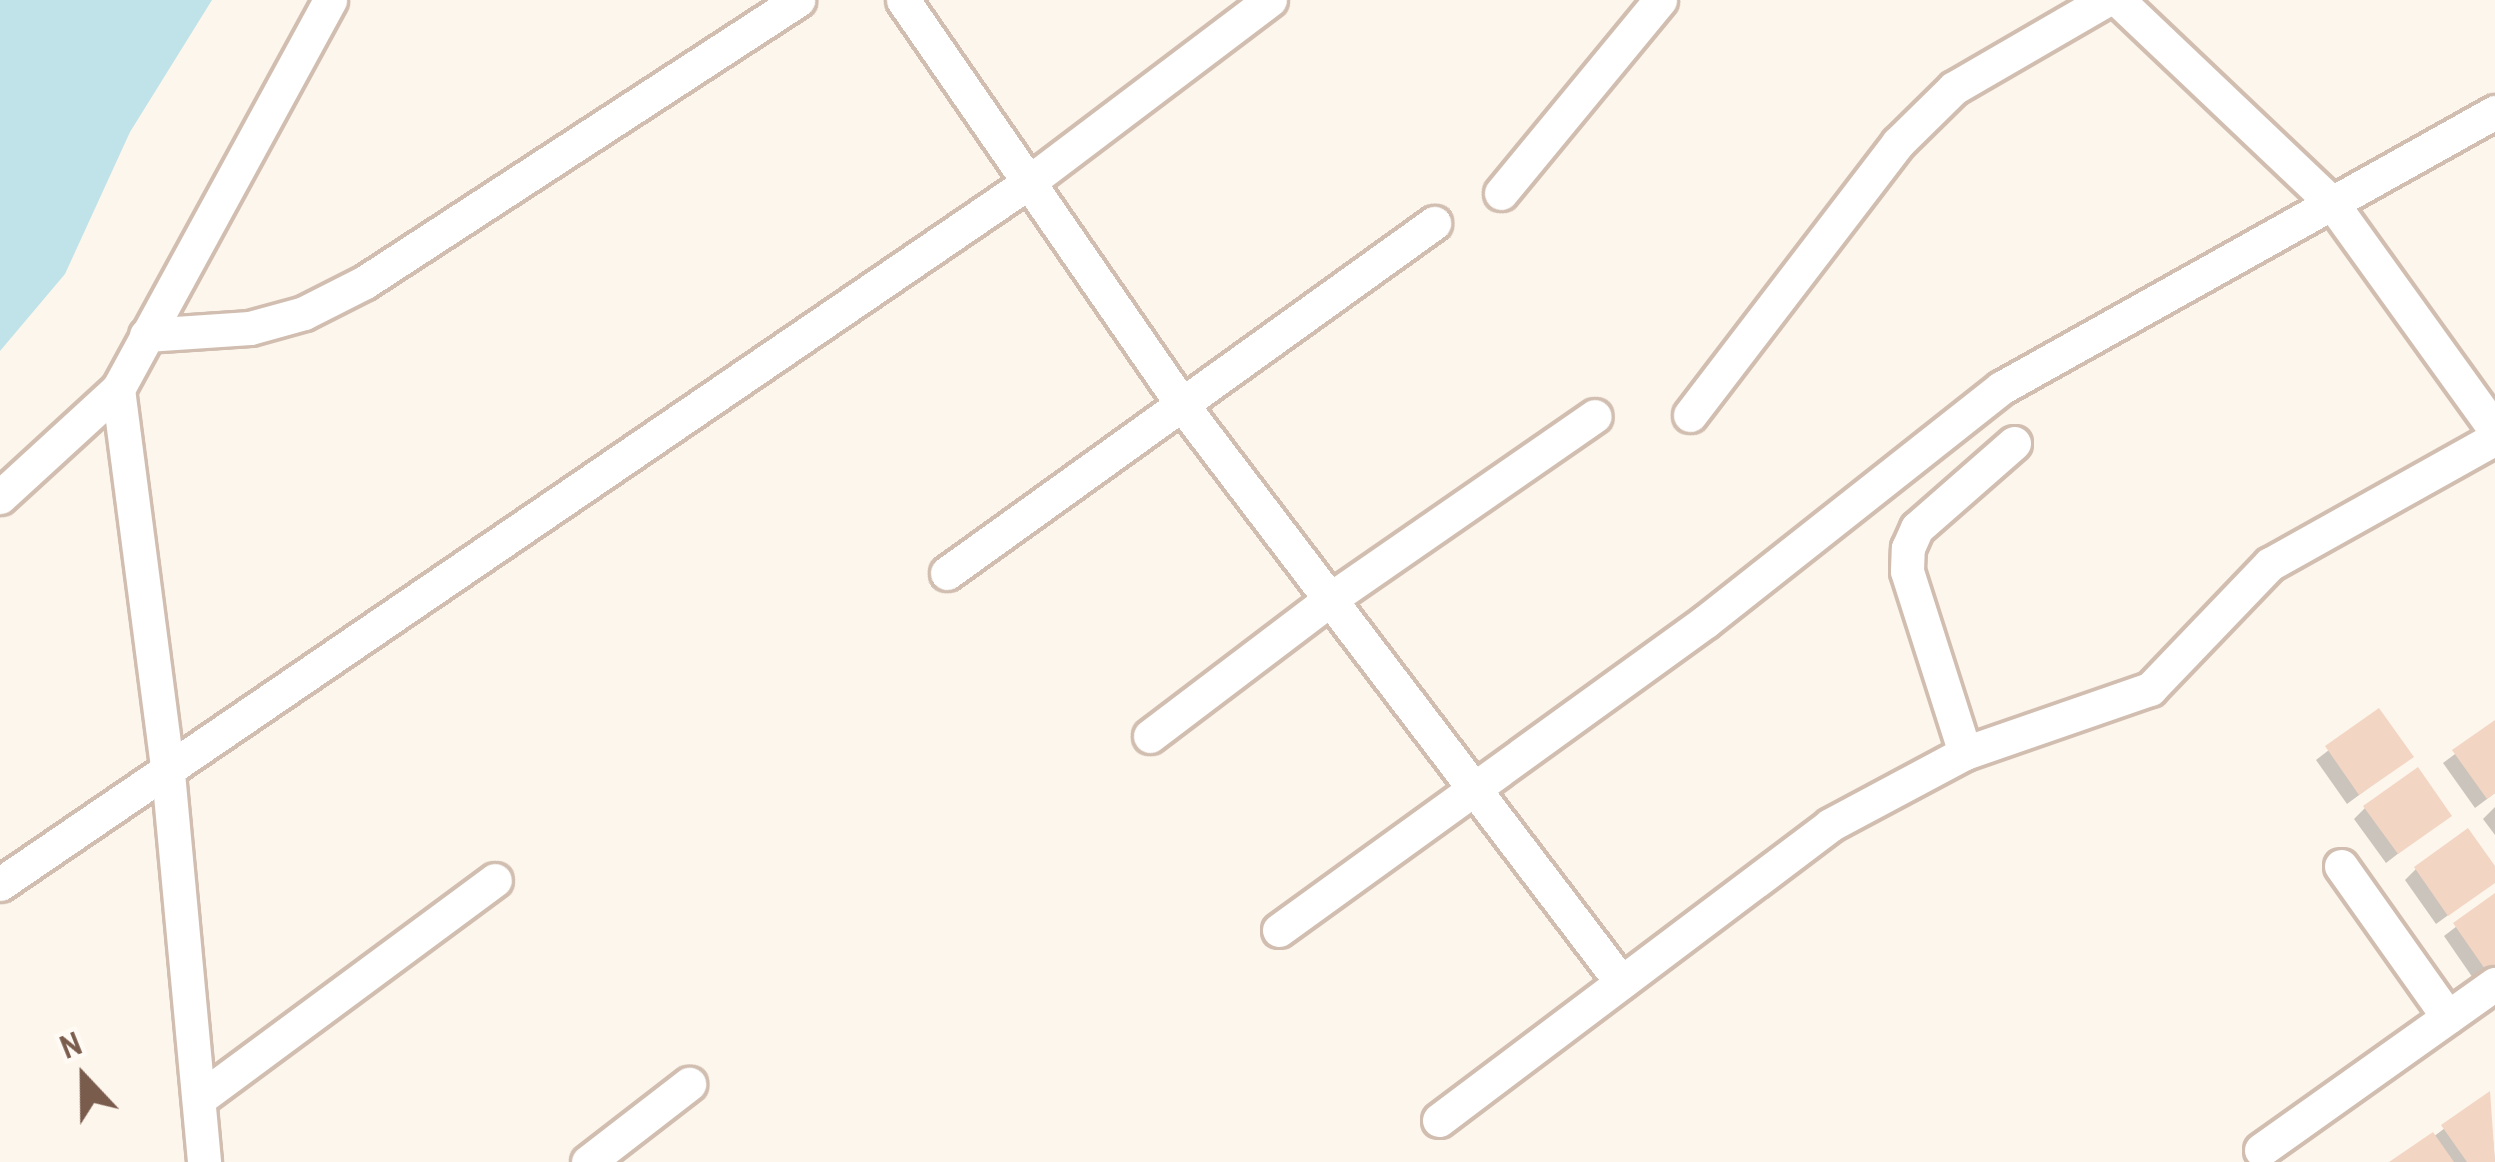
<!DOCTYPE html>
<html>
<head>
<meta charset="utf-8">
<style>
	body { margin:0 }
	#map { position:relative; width:2495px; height:1162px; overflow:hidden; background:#fdf6ec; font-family:"Archivo Narrow",sans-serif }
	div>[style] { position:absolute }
	.water>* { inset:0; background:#bfe3e8 }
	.shadow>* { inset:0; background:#0003 }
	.building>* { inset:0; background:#f3d5c3 }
	.roads { filter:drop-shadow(3px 0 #d1beb0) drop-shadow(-3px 0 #d1beb0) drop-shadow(0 3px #d1beb0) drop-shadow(0 -3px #d1beb0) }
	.minor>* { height:33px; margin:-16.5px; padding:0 16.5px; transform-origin:16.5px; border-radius:16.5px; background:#fff }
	span { translate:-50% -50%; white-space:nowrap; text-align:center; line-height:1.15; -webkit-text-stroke:10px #fffaf3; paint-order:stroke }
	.north { position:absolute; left:24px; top:1018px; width:120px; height:120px; -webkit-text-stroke:9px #fffaf3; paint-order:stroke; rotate:338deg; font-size:33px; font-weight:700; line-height:48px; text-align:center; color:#7a5c4d }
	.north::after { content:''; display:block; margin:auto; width:42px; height:54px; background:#7a5c4d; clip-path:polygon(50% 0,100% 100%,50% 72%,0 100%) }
</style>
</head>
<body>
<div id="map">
	<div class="water">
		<div style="clip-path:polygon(0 0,212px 0,130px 132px,65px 274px,0 351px)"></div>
	</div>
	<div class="shadow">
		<div style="clip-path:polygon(2378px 712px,2410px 757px,2347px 804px,2316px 760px)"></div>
		<div style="clip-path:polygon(2495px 724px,2495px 793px,2475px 808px,2443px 763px)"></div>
		<div style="clip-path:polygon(2495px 807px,2495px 835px,2483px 819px)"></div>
		<div style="clip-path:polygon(2365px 808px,2448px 815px,2386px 863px,2354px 819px)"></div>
		<div style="clip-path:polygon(2416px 869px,2495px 871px,2495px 881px,2436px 924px,2405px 880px)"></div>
		<div style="clip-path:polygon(2495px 897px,2495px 967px,2475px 981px,2444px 936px)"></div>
		<div style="clip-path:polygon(2489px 1095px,2495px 1162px,2395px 1162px,2433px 1137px)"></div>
	</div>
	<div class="building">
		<div style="clip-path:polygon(2379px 708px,2414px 757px,2359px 795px,2325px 746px)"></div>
		<div style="clip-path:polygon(2495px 720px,2495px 793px,2487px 799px,2452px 750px)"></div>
		<div style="clip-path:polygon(2418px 767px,2452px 816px,2398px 854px,2363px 806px)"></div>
		<div style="clip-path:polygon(2468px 828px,2495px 866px,2495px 883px,2448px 916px,2414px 867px)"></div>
		<div style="clip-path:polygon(2495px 893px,2495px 967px,2487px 972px,2453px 923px)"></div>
		<div style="clip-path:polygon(2490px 1091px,2495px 1162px,2467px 1162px,2441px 1125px)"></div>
		<div style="clip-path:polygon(2433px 1132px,2454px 1162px,2389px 1162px)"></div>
	</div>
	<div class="roads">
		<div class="minor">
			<div style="left:903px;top:0;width:488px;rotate:55.4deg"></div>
			<div style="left:1180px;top:402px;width:729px;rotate:52.75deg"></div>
			<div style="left:2118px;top:0;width:295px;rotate:43.5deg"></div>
			<div style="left:2332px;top:203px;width:279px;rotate:54.3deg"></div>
			<div style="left:1501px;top:193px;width:250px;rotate:-50.5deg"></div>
			<div style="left:146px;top:335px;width:104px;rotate:-3.9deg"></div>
			<div style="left:250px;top:328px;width:56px;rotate:-15.5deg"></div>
			<div style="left:304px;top:313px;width:68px;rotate:-26.9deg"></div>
			<div style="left:365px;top:282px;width:517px;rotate:-33.07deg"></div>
			<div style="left:118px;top:389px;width:387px;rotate:82.6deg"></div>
			<div style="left:168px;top:773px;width:391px;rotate:84.7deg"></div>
			<div style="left:1690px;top:415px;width:342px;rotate:-52.6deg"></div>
			<div style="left:1898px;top:143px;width:78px;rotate:-44.5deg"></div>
			<div style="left:1954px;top:88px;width:176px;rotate:-30.1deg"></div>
			<div style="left:0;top:497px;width:160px;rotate:-42.5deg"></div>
			<div style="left:118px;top:389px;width:443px;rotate:-61.4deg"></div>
			<div style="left:947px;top:573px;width:600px;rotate:-35.7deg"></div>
			<div style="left:1150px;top:736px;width:225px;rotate:-37.2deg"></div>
			<div style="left:1329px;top:600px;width:323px;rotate:-34.7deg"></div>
			<div style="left:1965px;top:753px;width:191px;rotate:-107.7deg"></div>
			<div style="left:1907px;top:571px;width:23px;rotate:-88deg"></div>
			<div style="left:1908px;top:548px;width:22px;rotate:-66deg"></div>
			<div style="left:1917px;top:528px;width:129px;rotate:-41.2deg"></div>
			<div style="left:2341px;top:866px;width:185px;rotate:54.7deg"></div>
			<div style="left:0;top:884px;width:1246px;rotate:-34.3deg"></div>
			<div style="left:1029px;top:182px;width:302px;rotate:-37.1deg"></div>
			<div style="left:1279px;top:930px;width:527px;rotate:-35.89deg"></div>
			<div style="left:1706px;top:621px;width:376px;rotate:-38.3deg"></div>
			<div style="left:2001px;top:388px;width:566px;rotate:-29.19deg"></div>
			<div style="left:199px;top:1099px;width:368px;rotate:-36.5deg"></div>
			<div style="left:1439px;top:1120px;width:490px;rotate:-37deg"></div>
			<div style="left:1830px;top:825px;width:153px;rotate:-28.1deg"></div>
			<div style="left:1965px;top:753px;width:196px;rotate:-19.1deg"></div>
			<div style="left:2150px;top:689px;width:173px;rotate:-46.2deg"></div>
			<div style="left:2270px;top:564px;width:258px;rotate:-29.2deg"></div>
			<div style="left:2261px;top:1150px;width:287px;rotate:-35.4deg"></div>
			<div style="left:588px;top:1162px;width:128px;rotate:-37.7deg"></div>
		</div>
	</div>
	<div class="north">N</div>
</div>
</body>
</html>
